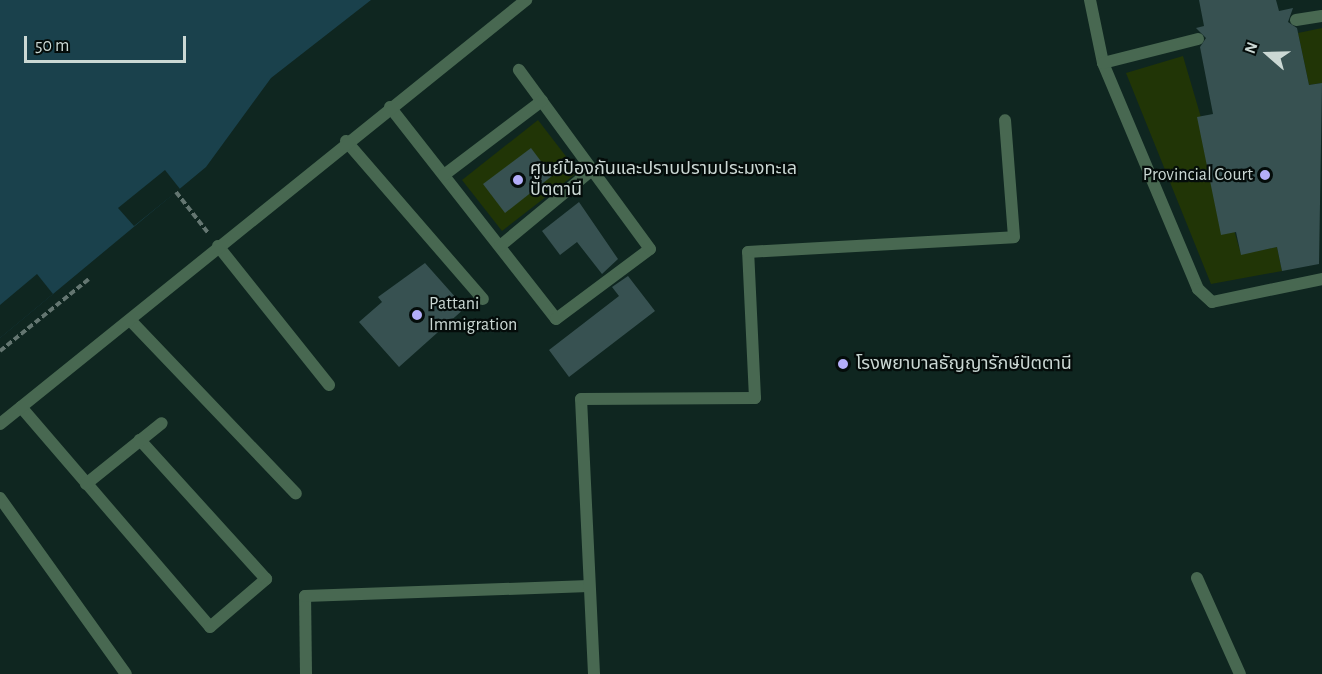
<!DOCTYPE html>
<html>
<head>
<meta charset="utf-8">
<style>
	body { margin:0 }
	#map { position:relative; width:1322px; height:674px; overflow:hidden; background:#0f2620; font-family:"Alegreya Sans","Noto Sans Thai",sans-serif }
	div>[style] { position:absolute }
	.green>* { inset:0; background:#213506 }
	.water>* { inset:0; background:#1a414c }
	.pier>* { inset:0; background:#0f2620 }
	.building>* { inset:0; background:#375151 }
	.path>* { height:4px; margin-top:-2px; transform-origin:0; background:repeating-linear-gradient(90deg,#647671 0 6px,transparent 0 9px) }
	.service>* { height:12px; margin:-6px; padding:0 6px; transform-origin:6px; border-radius:6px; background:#486851 }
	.minor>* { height:12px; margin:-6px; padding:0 6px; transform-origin:6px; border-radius:6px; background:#486851 }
	.tertiary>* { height:12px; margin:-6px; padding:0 6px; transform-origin:6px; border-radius:6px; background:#486851 }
	.dots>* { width:16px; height:16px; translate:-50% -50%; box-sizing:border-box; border:3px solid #040c0a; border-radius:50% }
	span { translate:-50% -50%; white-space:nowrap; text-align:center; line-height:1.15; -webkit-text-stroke:4.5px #040c0a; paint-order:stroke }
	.poi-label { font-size:18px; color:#cbd8d4 }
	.left { translate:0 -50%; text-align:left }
	.right { translate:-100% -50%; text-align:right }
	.north { position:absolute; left:1238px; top:24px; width:60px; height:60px; -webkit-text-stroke:4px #040c0a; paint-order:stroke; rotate:290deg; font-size:16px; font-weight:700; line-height:24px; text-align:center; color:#cbd8d4 }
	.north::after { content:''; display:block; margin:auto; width:21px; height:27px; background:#cbd8d4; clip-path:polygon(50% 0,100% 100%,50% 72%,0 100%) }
	.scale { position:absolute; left:24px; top:36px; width:162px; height:27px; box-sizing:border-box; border:3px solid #cbd8d4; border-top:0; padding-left:8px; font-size:18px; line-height:21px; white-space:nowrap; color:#cbd8d4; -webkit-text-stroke:4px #040c0a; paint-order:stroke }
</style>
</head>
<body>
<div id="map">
	<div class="green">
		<div style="clip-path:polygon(1322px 28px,1322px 83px,1309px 85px,1298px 33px)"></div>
		<div style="clip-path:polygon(1183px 56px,1241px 254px,1277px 247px,1282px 271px,1211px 284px,1126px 73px)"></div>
		<div style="clip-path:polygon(538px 120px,578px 172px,502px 231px,462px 180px)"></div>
	</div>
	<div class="water">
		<div style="clip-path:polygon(0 0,371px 0,271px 78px,206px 167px,0 338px)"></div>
	</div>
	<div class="pier">
		<div style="clip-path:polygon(165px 170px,180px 189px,134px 226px,118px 208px)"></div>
		<div style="clip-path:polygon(37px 274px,53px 294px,0 338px,0 305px)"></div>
	</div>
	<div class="building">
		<div style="clip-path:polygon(1199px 0,1276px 0,1279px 11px,1293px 8px,1288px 22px,1297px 28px,1309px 85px,1322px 83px,1319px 264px,1282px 271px,1277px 247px,1241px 255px,1236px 232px,1221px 235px,1197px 117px,1213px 114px,1200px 47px,1206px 38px,1196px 28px,1204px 26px)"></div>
		<div style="clip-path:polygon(531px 148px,552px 176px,505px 213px,483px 184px)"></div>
		<div style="clip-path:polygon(579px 202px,618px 259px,602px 274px,577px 242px,560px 255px,542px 231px)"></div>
		<div style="clip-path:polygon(425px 263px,465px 308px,399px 367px,359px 322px,382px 302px,378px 297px)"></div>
		<div style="clip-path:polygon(628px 276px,655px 311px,569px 377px,549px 350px,619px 296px,612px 287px)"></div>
	</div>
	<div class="path">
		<div style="left:176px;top:192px;width:53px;rotate:51.8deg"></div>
		<div style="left:0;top:351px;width:114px;rotate:-39deg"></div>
	</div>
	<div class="service">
		<div style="left:1090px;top:0;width:64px;rotate:78.3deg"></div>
		<div style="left:1103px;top:63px;width:245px;rotate:67.2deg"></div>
		<div style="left:1198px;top:289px;width:19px;rotate:43deg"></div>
		<div style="left:1212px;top:302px;width:112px;rotate:-11.8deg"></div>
		<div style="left:1296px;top:20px;width:26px;rotate:-9deg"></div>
		<div style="left:1103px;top:63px;width:98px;rotate:-14.2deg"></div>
		<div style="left:390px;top:107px;width:269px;rotate:51.9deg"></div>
		<div style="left:556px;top:319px;width:117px;rotate:-36.7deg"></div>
		<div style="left:650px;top:249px;width:222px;rotate:-126.2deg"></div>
		<div style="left:346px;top:141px;width:209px;rotate:49.1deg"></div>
		<div style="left:444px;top:175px;width:123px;rotate:-37.1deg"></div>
		<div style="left:218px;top:246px;width:178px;rotate:51.4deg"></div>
		<div style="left:500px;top:246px;width:119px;rotate:-39.6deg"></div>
		<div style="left:130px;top:320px;width:240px;rotate:46.3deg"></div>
		<div style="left:21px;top:407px;width:290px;rotate:49.3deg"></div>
		<div style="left:210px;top:627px;width:74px;rotate:-40.6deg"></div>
		<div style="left:266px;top:579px;width:188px;rotate:-132.2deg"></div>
		<div style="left:86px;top:484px;width:97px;rotate:-38.8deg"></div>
		<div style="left:0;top:498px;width:216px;rotate:54.4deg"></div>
		<div style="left:1197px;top:578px;width:105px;rotate:65.9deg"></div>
	</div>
	<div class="minor">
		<div style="left:306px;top:674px;width:78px;rotate:-90.7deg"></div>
		<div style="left:305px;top:596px;width:284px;rotate:-2deg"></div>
		<div style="left:594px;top:674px;width:275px;rotate:-92.7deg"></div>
		<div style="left:581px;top:399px;width:174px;rotate:-0.3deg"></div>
		<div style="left:755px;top:398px;width:146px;rotate:-92.7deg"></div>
		<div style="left:748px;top:252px;width:266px;rotate:-3.2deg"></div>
		<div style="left:1014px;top:237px;width:117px;rotate:-94.4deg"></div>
	</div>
	<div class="tertiary">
		<div style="left:0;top:424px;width:676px;rotate:-38.87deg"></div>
	</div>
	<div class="dots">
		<div style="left:1265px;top:175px;background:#b3adf9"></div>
		<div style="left:518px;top:180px;background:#b3adf9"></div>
		<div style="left:417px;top:315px;background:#b3adf9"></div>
		<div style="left:843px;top:364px;background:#b3adf9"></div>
	</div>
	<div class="poi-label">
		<span class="left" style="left:530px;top:180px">ศูนย์ป้องกันและปราบปรามประมงทะเล<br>ปัตตานี</span>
		<span class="right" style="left:1253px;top:175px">Provincial Court</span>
		<span class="left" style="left:429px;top:315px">Pattani<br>Immigration</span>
		<span class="left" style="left:856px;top:364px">โรงพยาบาลธัญญารักษ์ปัตตานี</span>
	</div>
	<div class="north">N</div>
	<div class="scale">50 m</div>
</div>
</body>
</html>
